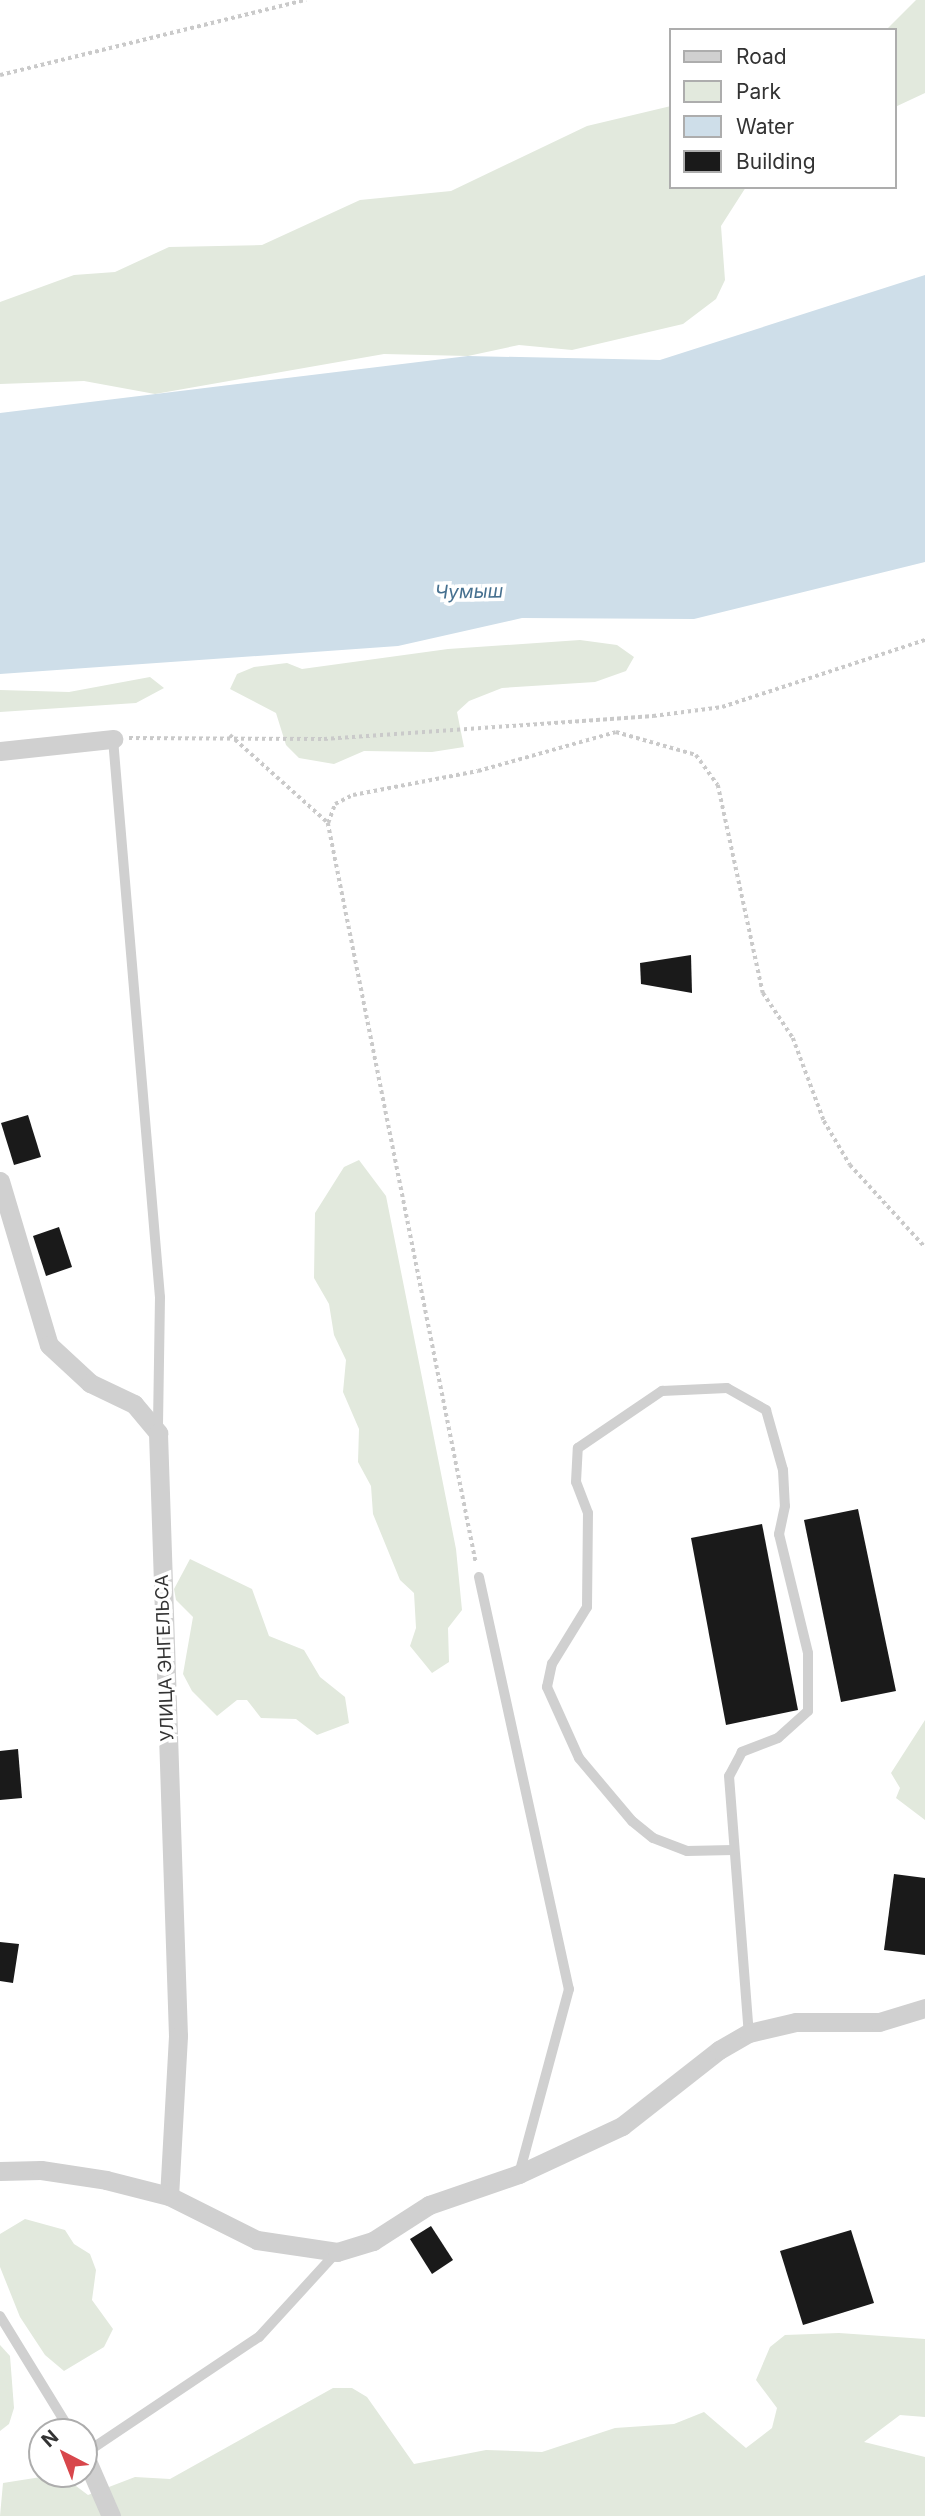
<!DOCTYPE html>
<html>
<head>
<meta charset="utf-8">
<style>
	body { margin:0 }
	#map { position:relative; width:925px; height:2516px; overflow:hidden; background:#fff; font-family:Inter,sans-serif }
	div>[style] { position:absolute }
	.green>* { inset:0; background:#e2e9dd }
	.water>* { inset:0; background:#cedee9 }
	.building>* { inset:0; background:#1a1a1a }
	.path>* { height:3.5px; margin-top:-1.75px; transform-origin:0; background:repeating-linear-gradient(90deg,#cacaca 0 3.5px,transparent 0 7px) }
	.service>* { height:10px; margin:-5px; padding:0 5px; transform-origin:5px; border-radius:5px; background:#d0d0d0 }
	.minor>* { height:19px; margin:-9.5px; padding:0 9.5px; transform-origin:9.5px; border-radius:9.5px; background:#d0d0d0 }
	span { translate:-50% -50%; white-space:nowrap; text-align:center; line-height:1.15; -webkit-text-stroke:7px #fff; paint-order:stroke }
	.street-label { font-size:18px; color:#333 }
	.water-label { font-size:19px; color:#46708f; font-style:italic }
	.legend { position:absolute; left:669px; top:28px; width:228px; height:161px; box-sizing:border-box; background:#fff; border:2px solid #adadad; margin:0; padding:9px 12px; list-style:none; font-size:21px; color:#333 }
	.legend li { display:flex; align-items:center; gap:14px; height:35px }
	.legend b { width:35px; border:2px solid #adadad }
	.north { position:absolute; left:28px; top:2418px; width:70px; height:70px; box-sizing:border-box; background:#fff; border:2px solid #adadad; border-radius:50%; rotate:318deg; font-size:19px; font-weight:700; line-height:28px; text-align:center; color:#333 }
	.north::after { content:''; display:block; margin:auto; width:24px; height:32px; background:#d8474c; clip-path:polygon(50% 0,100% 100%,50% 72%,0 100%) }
</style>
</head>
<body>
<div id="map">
	<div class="green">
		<div style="clip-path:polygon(916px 0,925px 0,925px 93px,895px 107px,895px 30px,886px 30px)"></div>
		<div style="clip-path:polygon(671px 106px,671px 187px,746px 187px,721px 226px,725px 280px,716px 299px,683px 324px,572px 350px,519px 345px,468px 356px,384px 354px,155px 394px,84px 381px,0 384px,0 302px,74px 275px,115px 272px,169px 247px,262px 245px,360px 200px,451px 191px,587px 126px)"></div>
		<div style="clip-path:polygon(580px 640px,617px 645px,634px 657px,626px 671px,595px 682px,502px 688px,469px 701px,457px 712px,464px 747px,432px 752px,364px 751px,334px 764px,299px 758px,286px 745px,276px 713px,230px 689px,237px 674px,254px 667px,287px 663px,302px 669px,448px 649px)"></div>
		<div style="clip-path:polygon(150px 677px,164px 688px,136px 703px,0 712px,0 690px,69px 692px)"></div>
		<div style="clip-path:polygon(359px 1160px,386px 1196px,456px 1549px,462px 1610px,448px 1628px,449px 1662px,432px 1673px,410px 1646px,416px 1628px,414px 1593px,400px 1580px,373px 1514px,371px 1486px,358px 1462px,359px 1429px,343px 1392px,346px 1360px,334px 1335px,329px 1304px,314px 1278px,315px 1213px,344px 1167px)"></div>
		<div style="clip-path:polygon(190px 1559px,252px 1589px,269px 1636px,304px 1650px,320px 1677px,345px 1697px,349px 1723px,317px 1735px,296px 1719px,261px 1718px,247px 1700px,237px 1700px,217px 1716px,192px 1691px,183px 1674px,193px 1617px,176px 1600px,174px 1589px)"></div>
		<div style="clip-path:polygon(925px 1720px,925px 1820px,896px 1798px,900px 1788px,891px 1773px)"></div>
		<div style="clip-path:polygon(25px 2219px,65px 2230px,74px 2244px,90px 2254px,96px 2270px,92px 2300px,113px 2329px,104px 2347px,64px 2371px,45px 2355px,20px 2317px,0 2267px,0 2234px)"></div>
		<div style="clip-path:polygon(839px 2333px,925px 2339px,925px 2417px,900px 2415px,864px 2442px,925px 2457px,925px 2516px,0 2516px,3px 2483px,60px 2474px,88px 2495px,135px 2477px,170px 2479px,333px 2388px,352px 2388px,367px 2397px,414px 2464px,486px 2450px,542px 2452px,615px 2428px,674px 2424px,704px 2412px,746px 2448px,772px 2428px,777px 2408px,756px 2380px,770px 2347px,785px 2335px)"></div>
		<div style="clip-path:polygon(0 2345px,10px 2356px,14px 2408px,9px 2424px,0 2431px)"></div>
	</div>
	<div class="water">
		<div style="clip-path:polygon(925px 275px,925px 562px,694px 619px,522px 618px,398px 646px,0 674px,0 413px,468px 356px,660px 360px)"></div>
	</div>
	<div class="building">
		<div style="clip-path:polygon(691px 955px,692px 993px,641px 984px,640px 963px)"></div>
		<div style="clip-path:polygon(28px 1115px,41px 1157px,14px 1165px,1px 1123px)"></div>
		<div style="clip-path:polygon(59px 1227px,72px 1267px,46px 1276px,33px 1236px)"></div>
		<div style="clip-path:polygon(858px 1509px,896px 1691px,841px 1702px,804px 1520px)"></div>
		<div style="clip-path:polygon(762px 1524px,798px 1710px,726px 1725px,691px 1538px)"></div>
		<div style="clip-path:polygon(18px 1749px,22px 1798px,0 1800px,0 1751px)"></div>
		<div style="clip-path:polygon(894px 1874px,925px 1878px,925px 1955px,884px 1950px)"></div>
		<div style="clip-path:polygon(0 1942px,19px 1944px,13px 1983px,0 1981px)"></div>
		<div style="clip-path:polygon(431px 2226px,453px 2260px,432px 2274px,410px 2239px)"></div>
		<div style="clip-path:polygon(851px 2230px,874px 2303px,803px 2325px,780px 2251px)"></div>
	</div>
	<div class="path">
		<div style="left:0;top:75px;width:315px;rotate:-13.8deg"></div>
		<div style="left:230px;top:735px;width:132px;rotate:41.9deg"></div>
		<div style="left:328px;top:823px;width:755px;rotate:78.69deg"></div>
		<div style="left:129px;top:738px;width:195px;rotate:0.3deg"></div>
		<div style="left:324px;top:739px;width:330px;rotate:-4deg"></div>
		<div style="left:653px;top:716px;width:70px;rotate:-7.4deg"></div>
		<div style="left:722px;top:707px;width:214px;rotate:-18.3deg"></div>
		<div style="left:328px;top:823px;width:20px;rotate:-70deg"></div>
		<div style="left:335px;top:804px;width:20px;rotate:-27deg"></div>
		<div style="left:353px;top:795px;width:127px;rotate:-10.9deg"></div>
		<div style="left:478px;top:771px;width:143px;rotate:-15.8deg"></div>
		<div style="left:616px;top:732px;width:83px;rotate:16deg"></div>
		<div style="left:696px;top:755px;width:37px;rotate:54deg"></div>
		<div style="left:718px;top:785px;width:213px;rotate:77.8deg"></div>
		<div style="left:763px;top:993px;width:54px;rotate:56.3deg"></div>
		<div style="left:793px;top:1038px;width:89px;rotate:69.5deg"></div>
		<div style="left:824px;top:1121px;width:51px;rotate:59.4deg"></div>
		<div style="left:850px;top:1165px;width:111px;rotate:47.6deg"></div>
	</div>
	<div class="service">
		<div style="left:113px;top:739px;width:560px;rotate:85.19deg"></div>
		<div style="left:160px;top:1297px;width:132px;rotate:90.9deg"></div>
		<div style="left:479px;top:1577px;width:422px;rotate:77.7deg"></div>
		<div style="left:569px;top:1989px;width:192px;rotate:105.1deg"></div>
		<div style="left:733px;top:1850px;width:46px;rotate:178.8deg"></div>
		<div style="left:687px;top:1851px;width:36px;rotate:-159deg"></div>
		<div style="left:653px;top:1838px;width:27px;rotate:-141deg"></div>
		<div style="left:632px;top:1821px;width:82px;rotate:-130.1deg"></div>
		<div style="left:579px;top:1758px;width:78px;rotate:-114.3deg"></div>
		<div style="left:547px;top:1687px;width:24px;rotate:-78deg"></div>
		<div style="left:552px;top:1664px;width:67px;rotate:-58.4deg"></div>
		<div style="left:587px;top:1607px;width:94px;rotate:-89.4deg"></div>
		<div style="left:588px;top:1513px;width:33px;rotate:-111deg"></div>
		<div style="left:576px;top:1482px;width:34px;rotate:-87deg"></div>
		<div style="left:578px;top:1448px;width:102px;rotate:-34.2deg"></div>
		<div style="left:662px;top:1391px;width:65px;rotate:-2.6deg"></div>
		<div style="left:727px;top:1388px;width:45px;rotate:29.4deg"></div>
		<div style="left:766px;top:1410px;width:62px;rotate:74.2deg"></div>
		<div style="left:783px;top:1470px;width:36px;rotate:87deg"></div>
		<div style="left:785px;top:1506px;width:29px;rotate:102deg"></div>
		<div style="left:779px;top:1534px;width:122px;rotate:76.3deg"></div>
		<div style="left:808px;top:1653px;width:58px;rotate:90deg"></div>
		<div style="left:808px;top:1711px;width:40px;rotate:138deg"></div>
		<div style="left:778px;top:1738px;width:39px;rotate:159deg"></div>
		<div style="left:742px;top:1752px;width:27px;rotate:118deg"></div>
		<div style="left:729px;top:1776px;width:258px;rotate:85.6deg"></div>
		<div style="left:0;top:2316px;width:136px;rotate:58.5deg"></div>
		<div style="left:84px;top:2454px;width:211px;rotate:-33.8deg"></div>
		<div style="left:259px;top:2337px;width:115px;rotate:-47.5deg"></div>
	</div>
	<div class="minor">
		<div style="left:0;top:751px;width:114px;rotate:-6.1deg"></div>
		<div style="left:0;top:1181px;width:171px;rotate:73.4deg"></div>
		<div style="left:49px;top:1345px;width:56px;rotate:42.8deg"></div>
		<div style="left:90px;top:1383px;width:49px;rotate:25.5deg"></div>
		<div style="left:134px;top:1404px;width:38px;rotate:50deg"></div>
		<div style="left:158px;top:1433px;width:603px;rotate:88.1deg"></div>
		<div style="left:178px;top:2036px;width:160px;rotate:93.2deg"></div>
		<div style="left:0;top:2171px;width:41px;rotate:-1.4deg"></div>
		<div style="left:41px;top:2170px;width:66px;rotate:8.7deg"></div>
		<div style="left:106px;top:2180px;width:65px;rotate:14.3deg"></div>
		<div style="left:169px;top:2196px;width:98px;rotate:26.6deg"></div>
		<div style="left:257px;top:2240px;width:81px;rotate:8.5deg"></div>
		<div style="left:337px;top:2252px;width:38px;rotate:-17deg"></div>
		<div style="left:373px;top:2241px;width:67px;rotate:-32.7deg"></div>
		<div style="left:429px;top:2205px;width:95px;rotate:-19deg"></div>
		<div style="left:519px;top:2174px;width:114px;rotate:-25deg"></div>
		<div style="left:622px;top:2126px;width:123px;rotate:-38.1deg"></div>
		<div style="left:719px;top:2050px;width:34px;rotate:-30deg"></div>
		<div style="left:749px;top:2033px;width:48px;rotate:-13.2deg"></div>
		<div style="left:796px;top:2022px;width:83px"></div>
		<div style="left:879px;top:2022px;width:48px;rotate:-16.9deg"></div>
		<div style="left:84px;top:2454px;width:68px;rotate:66.5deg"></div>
	</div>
	<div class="street-label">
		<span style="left:165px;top:1658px;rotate:-92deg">УЛИЦА ЭНГЕЛЬСА</span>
	</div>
	<div class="water-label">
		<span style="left:469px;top:592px;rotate:-1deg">Чумыш</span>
	</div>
	<ul class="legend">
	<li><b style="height:9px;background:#d0d0d0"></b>Road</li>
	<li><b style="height:19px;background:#e2e9dd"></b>Park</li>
	<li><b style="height:19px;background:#cedee9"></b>Water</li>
	<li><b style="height:19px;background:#1a1a1a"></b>Building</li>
	</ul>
	<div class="north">N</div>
</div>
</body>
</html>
